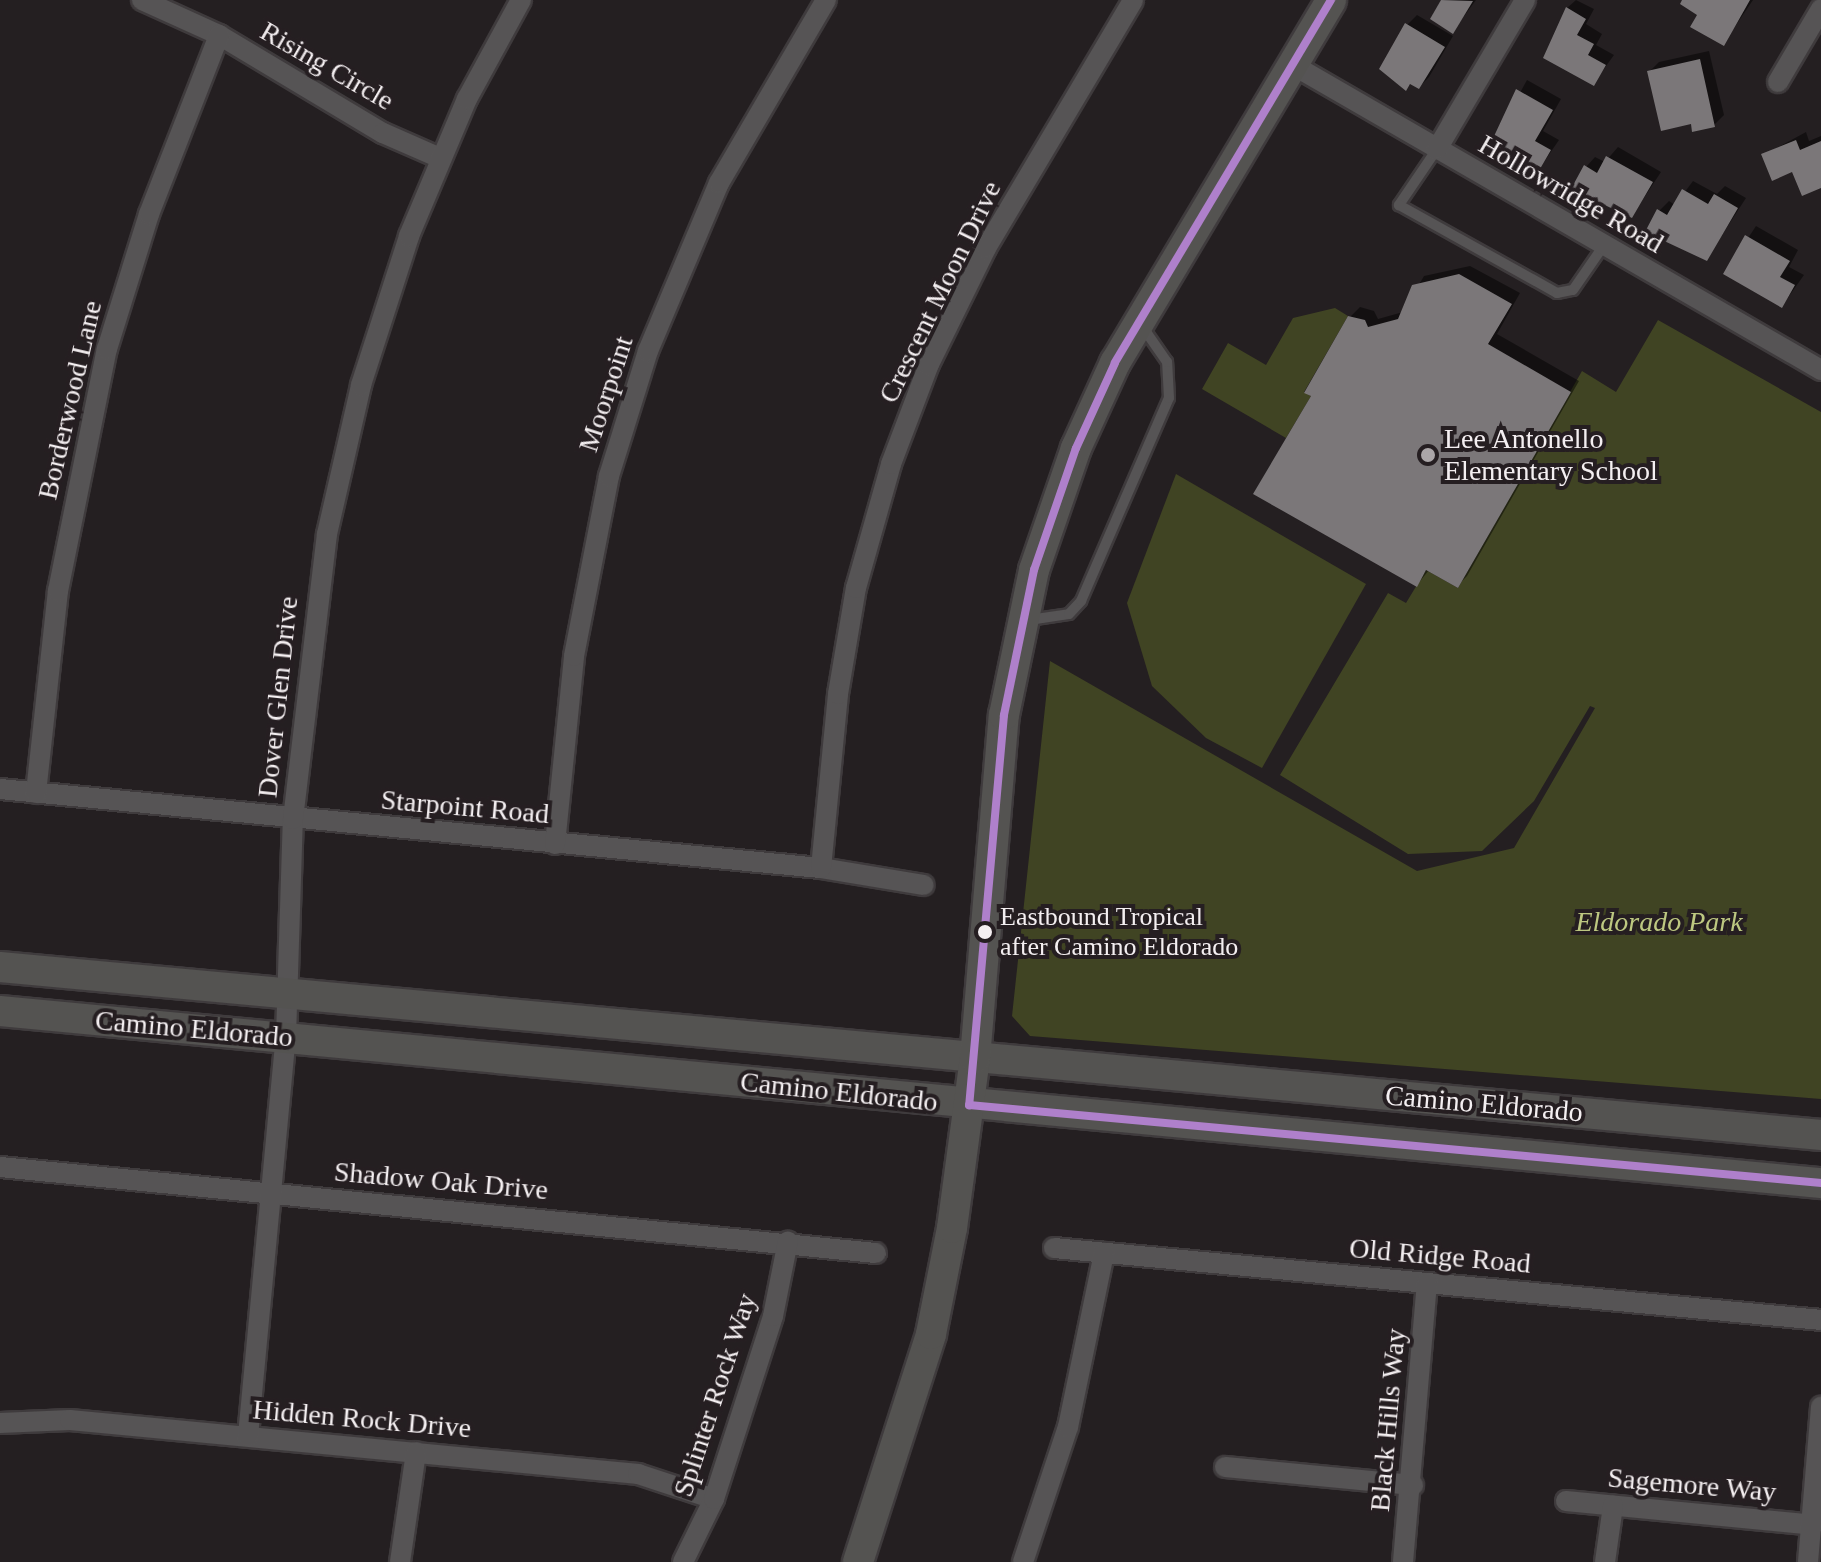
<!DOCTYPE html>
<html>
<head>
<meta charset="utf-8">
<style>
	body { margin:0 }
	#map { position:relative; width:1821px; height:1562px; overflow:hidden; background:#241f21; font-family:"Times New Roman",serif }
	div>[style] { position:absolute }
	.green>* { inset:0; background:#404423 }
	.shadow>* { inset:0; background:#0007 }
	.building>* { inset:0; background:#7b7779 }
	.roads { filter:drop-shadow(2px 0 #3f3b3d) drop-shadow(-2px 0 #3f3b3d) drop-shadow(0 2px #3f3b3d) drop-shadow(0 -2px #3f3b3d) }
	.lane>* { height:10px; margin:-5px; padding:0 5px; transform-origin:5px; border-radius:5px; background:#565455 }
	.street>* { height:20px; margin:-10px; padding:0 10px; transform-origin:10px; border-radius:10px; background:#565455 }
	.secondary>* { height:30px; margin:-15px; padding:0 15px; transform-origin:15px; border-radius:15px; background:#545351 }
	.bus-1>* { height:8px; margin:-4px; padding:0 4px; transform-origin:4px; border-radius:4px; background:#af80cb }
	.dots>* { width:22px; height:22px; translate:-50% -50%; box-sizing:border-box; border:4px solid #251e21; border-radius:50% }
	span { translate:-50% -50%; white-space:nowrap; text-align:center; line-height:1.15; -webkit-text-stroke:8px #251e21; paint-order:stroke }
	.bus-label { font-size:26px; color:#f4eff1 }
	.left { translate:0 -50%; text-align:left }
	.street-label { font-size:28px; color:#f4eff1 }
	.poi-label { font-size:28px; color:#f4eff1 }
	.park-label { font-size:28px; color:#bdc881; font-style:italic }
</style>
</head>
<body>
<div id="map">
	<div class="green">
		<div style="clip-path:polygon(1335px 308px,1348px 316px,1304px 392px,1311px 396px,1286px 438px,1202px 389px,1228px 343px,1266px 365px,1293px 318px)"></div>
		<div style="clip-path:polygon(1658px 320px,1821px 412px,1821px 1099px,1030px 1036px,1012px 1016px,1050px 661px,1417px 871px,1514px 848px,1595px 708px,1590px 706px,1534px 801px,1482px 851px,1408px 854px,1280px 775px,1388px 593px,1406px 603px,1426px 570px,1458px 588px,1582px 371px,1616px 392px)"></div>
		<div style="clip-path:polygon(1176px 474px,1366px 584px,1262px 768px,1206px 738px,1152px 686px,1127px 603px)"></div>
	</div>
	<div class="shadow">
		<div style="clip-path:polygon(1444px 0,1476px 0,1453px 31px,1432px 19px)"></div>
		<div style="clip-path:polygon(1576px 0,1594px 9px,1586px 24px,1602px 34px,1596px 45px,1614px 55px,1593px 84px,1567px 8px)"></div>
		<div style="clip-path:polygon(1685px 0,1753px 0,1723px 44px)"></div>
		<div style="clip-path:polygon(1417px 15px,1453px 36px,1429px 77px,1419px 87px,1412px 82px,1406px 89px,1407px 25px)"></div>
		<div style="clip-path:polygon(1709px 51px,1724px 115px,1714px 125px,1692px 122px,1649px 72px,1659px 62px)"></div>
		<div style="clip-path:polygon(1527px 80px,1561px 99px,1543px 131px,1559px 140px,1537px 172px,1491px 146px)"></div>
		<div style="clip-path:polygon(1806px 132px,1809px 141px,1821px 136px,1821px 186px,1764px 155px)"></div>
		<div style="clip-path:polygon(1618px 147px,1661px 172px,1632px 216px,1586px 167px,1595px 157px,1605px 162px)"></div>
		<div style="clip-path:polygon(1693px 181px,1717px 194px,1725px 186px,1746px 198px,1707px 258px,1659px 211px,1669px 201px,1675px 205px)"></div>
		<div style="clip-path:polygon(1756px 226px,1798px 250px,1789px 267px,1804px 275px,1782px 306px,1725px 273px)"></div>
		<div style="clip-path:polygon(1470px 266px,1520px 293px,1497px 334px,1579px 381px,1467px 576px,1457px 586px,1429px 570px,1417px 585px,1313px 395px,1350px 317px,1360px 307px,1374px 311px,1378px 319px,1403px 312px,1424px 276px)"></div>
	</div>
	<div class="building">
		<div style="clip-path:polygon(1441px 0,1473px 1px,1453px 34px,1430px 19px)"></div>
		<div style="clip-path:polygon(1682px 0,1750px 0,1724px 46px,1690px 27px,1697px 15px,1680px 4px)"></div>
		<div style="clip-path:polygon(1566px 7px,1586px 19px,1577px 35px,1594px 44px,1588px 55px,1606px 65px,1594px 86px,1543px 58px)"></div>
		<div style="clip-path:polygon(1405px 23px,1445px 47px,1419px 89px,1410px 84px,1406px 91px,1379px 69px)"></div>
		<div style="clip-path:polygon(1700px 59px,1715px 127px,1692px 132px,1691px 124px,1661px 131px,1647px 71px)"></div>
		<div style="clip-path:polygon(1516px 89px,1553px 110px,1535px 141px,1551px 150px,1537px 174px,1489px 147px)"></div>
		<div style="clip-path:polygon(1796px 140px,1800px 150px,1821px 141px,1821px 188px,1802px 196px,1792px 172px,1772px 181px,1761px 154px)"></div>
		<div style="clip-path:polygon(1606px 156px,1653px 182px,1632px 218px,1571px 189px,1584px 165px,1597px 173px)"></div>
		<div style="clip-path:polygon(1682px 189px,1708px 204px,1714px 194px,1738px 208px,1707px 261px,1645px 232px,1657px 209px,1667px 215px)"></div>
		<div style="clip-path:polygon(1745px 235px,1790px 261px,1780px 277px,1795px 285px,1782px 308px,1723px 274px)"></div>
		<div style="clip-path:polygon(1459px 274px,1512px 304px,1488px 344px,1571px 392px,1458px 588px,1426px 570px,1417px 587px,1253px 494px,1311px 396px,1304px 393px,1348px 316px,1365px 320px,1368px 327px,1398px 319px,1412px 285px)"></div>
	</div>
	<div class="roads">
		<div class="lane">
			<div style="left:1437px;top:149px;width:68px;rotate:124.2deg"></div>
			<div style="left:1399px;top:205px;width:181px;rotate:29.1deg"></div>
			<div style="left:1557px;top:293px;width:16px;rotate:-11deg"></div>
			<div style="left:1573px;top:290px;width:55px;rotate:-55.4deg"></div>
			<div style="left:1029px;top:620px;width:40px;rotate:-8.5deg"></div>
			<div style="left:1069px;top:614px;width:18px;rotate:-47deg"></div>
			<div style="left:1081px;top:601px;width:221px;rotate:-66.6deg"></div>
			<div style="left:1169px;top:398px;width:36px;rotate:-93deg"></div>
			<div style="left:1167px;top:362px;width:44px;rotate:-124.8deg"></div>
		</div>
		<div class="street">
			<div style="left:142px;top:0;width:85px;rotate:24.4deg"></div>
			<div style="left:219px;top:35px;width:191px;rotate:30.9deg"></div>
			<div style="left:383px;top:133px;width:62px;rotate:23.7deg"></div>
			<div style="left:1293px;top:65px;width:610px;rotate:30.01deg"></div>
			<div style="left:1778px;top:82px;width:85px;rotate:-59.5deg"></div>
			<div style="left:1437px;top:149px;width:173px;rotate:-59.4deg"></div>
			<div style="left:0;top:789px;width:825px;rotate:5.5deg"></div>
			<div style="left:821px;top:868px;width:104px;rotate:9.4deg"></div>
			<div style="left:36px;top:793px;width:203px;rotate:-83.8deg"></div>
			<div style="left:58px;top:591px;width:247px;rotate:-78.6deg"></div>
			<div style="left:107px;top:349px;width:141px;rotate:-72.7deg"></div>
			<div style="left:149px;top:214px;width:192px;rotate:-68.6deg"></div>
			<div style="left:555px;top:844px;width:189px;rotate:-84.2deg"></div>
			<div style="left:574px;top:656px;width:183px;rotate:-79deg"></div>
			<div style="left:609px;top:476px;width:131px;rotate:-72.7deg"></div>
			<div style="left:648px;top:351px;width:182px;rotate:-67.1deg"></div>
			<div style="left:719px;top:183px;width:212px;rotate:-59.7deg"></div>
			<div style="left:821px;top:868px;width:175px;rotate:-84.4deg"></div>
			<div style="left:838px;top:694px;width:108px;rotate:-80.4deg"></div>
			<div style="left:856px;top:588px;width:129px;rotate:-74.2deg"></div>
			<div style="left:891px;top:464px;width:107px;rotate:-69.2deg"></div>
			<div style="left:929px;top:364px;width:129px;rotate:-63.8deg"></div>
			<div style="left:986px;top:248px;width:288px;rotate:-59.3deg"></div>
			<div style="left:0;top:1167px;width:880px;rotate:5.61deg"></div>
			<div style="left:1054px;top:1248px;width:770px;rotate:5.36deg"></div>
			<div style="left:0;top:1423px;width:70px;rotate:-2.5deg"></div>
			<div style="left:70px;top:1420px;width:571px;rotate:5.43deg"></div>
			<div style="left:638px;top:1474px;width:80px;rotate:18.2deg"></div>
			<div style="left:248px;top:1436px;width:401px;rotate:-84.6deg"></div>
			<div style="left:286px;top:1037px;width:218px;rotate:-88.2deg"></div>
			<div style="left:293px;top:819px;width:287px;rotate:-83.2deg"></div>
			<div style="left:327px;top:534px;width:153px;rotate:-77.1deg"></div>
			<div style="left:361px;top:385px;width:157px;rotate:-72.1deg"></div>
			<div style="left:409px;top:236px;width:149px;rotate:-67.1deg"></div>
			<div style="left:467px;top:99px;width:113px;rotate:-61.4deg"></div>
			<div style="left:1225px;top:1467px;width:189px;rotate:5.5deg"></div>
			<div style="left:1566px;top:1501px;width:248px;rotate:5.5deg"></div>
			<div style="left:400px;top:1562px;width:111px;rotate:-81.7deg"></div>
			<div style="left:683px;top:1562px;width:70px;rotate:-63.8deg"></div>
			<div style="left:714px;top:1499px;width:192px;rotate:-72.1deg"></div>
			<div style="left:773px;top:1316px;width:76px;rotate:-78.7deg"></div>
			<div style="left:1023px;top:1562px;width:142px;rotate:-71.6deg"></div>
			<div style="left:1068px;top:1427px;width:178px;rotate:-78.3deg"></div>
			<div style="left:1403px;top:1562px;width:280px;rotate:-85.1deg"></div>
			<div style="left:1605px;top:1562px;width:57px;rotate:-81.9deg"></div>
			<div style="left:1808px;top:1562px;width:156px;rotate:-85.2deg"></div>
		</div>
		<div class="secondary">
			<div style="left:0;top:967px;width:1829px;rotate:5.27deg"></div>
			<div style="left:0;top:1011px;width:1829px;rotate:5.4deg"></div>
			<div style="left:858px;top:1562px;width:239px;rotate:-72.2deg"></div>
			<div style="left:931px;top:1334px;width:108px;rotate:-78.8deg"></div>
			<div style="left:952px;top:1228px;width:172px;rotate:-82.3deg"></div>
			<div style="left:975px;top:1058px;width:344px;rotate:-85.2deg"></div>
			<div style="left:1004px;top:715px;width:148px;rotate:-78.3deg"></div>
			<div style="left:1034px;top:570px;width:129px;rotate:-71deg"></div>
			<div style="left:1076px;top:448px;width:94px;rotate:-65.4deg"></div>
			<div style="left:1115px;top:363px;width:422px;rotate:-59.2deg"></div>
		</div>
	</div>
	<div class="bus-1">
		<div style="left:1331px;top:0;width:422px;rotate:120.8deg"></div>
		<div style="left:1115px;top:363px;width:94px;rotate:114.6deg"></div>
		<div style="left:1076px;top:448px;width:129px;rotate:109deg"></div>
		<div style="left:1034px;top:570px;width:148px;rotate:101.7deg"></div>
		<div style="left:1004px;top:715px;width:392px;rotate:95.1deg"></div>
		<div style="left:969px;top:1105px;width:856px;rotate:5.23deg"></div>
	</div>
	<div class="dots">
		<div style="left:1428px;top:455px;background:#aba6a8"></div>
		<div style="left:985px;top:932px;background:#f4eff1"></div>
	</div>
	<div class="bus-label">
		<span class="left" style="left:1000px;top:932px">Eastbound Tropical<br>after Camino Eldorado</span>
	</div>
	<div class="street-label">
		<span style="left:327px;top:66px;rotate:30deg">Rising Circle</span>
		<span style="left:1571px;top:194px;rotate:30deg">Hollowridge Road</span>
		<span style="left:940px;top:292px;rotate:-64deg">Crescent Moon Drive</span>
		<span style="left:606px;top:394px;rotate:-72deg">Moorpoint</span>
		<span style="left:70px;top:400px;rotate:-77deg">Borderwood Lane</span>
		<span style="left:278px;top:697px;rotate:-84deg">Dover Glen Drive</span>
		<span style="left:465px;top:807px;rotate:5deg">Starpoint Road</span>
		<span style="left:194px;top:1029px;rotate:5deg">Camino Eldorado</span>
		<span style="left:839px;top:1092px;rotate:6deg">Camino Eldorado</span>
		<span style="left:1484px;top:1104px;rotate:5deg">Camino Eldorado</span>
		<span style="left:441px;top:1181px;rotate:5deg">Shadow Oak Drive</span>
		<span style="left:1440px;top:1256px;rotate:5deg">Old Ridge Road</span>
		<span style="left:715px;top:1395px;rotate:-72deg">Splinter Rock Way</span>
		<span style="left:362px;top:1419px;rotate:5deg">Hidden Rock Drive</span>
		<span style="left:1388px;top:1420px;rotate:-85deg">Black Hills Way</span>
		<span style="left:1692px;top:1485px;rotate:5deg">Sagemore Way</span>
	</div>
	<div class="poi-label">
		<span class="left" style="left:1444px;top:455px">Lee Antonello<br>Elementary School</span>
	</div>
	<div class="park-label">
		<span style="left:1659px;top:922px">Eldorado Park</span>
	</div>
</div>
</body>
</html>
